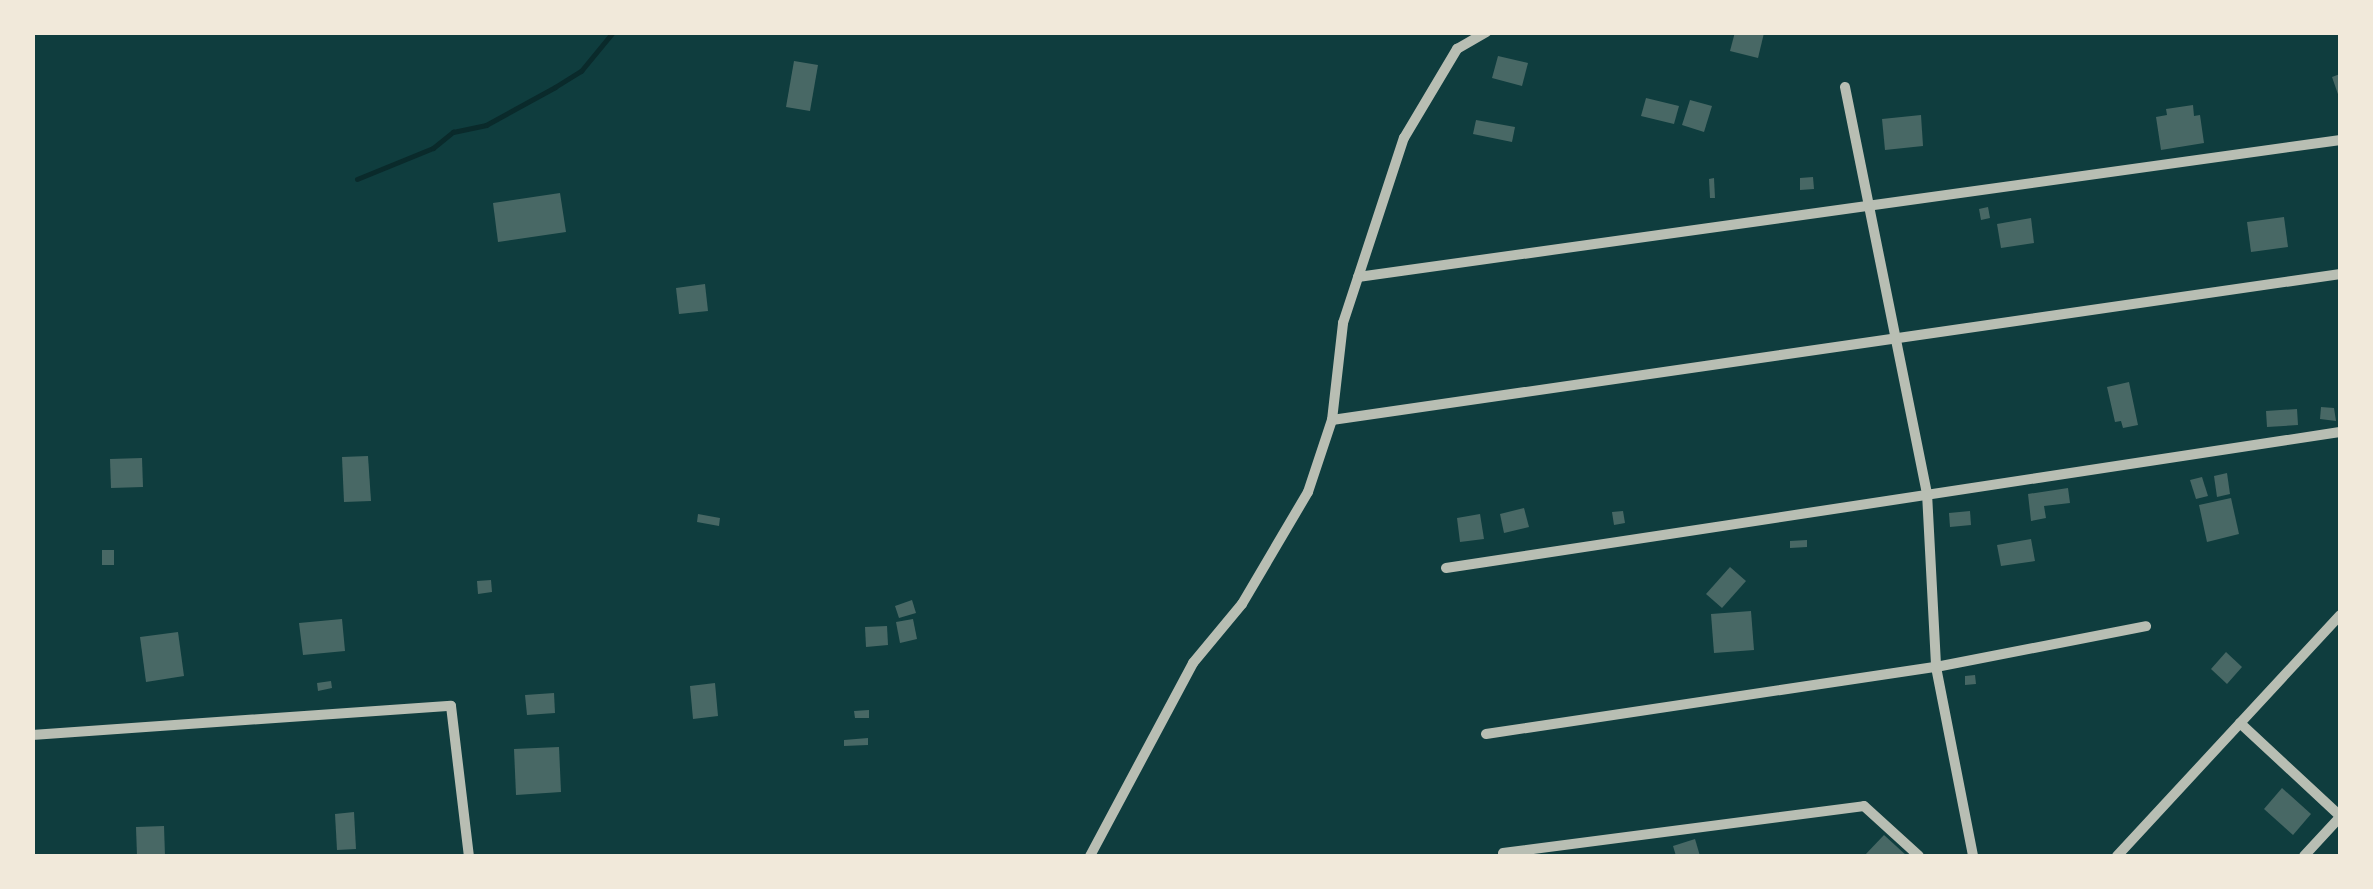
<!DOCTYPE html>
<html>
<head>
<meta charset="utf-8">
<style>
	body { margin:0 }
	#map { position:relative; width:2373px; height:889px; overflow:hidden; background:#0f3d3e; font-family:Poppins,sans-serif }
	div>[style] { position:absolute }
	.stream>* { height:5px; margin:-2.5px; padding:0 2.5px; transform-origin:2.5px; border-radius:2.5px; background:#0a2a2b }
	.building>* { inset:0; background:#486865 }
	.minor>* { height:10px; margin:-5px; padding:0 5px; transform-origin:5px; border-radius:5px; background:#b8beb3 }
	span { translate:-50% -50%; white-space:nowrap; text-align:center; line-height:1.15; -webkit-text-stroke:10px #f1e9da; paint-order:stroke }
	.frame { position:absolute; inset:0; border:35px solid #f1e9da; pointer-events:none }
</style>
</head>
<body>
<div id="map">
	<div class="stream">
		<div style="left:357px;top:179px;width:82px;rotate:-22.2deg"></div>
		<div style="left:433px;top:148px;width:26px;rotate:-39deg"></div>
		<div style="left:453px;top:132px;width:34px;rotate:-12deg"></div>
		<div style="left:486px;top:125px;width:79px;rotate:-28.8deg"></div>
		<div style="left:555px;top:87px;width:31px;rotate:-32deg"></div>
		<div style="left:581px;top:71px;width:50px;rotate:-50.6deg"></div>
	</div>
	<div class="building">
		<div style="clip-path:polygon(1735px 32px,1764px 33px,1758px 58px,1730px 51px)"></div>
		<div style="clip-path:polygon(1498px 56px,1528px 63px,1522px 86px,1492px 78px)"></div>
		<div style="clip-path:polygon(794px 61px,818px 65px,810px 111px,786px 107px)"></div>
		<div style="clip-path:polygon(2340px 74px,2340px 100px,2332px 77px)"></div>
		<div style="clip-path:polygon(1646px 98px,1679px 106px,1674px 124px,1641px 116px)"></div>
		<div style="clip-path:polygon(1690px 100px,1712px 106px,1704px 132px,1682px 125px)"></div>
		<div style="clip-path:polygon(2193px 105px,2194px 116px,2200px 115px,2204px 143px,2161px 150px,2156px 117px,2167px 115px,2166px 109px)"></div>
		<div style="clip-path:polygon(1921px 115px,1923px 146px,1885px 150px,1882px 119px)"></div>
		<div style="clip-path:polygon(1476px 120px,1515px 127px,1512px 142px,1473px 134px)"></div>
		<div style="clip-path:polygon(1813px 177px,1814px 189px,1800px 190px,1800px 178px)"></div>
		<div style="clip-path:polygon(1714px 178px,1715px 198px,1710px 198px,1709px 179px)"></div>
		<div style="clip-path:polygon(560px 193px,566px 232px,498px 242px,493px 203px)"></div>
		<div style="clip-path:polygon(1988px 207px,1990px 218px,1981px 220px,1979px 209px)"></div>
		<div style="clip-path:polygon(2284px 217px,2288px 247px,2251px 252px,2247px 222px)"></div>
		<div style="clip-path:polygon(2031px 218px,2034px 243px,2001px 248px,1997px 224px)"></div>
		<div style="clip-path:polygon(705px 284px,708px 311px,679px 314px,676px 288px)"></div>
		<div style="clip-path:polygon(2129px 382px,2138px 425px,2123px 428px,2121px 421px,2115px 422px,2107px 387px)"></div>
		<div style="clip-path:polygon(2321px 407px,2334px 408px,2336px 421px,2320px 419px)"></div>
		<div style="clip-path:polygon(2297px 409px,2298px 425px,2267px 427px,2266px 411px)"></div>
		<div style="clip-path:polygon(368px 456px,371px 501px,344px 502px,342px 457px)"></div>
		<div style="clip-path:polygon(142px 458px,143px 487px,111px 488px,110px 459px)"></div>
		<div style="clip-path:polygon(2227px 473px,2230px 494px,2217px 497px,2214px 476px)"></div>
		<div style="clip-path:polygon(2202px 477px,2208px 496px,2196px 499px,2190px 480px)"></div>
		<div style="clip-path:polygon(2068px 488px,2070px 503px,2044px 506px,2046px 518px,2031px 521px,2028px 494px)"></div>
		<div style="clip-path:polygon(2231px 498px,2239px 534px,2207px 542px,2199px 505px)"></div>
		<div style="clip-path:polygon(1524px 508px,1529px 527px,1504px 533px,1500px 514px)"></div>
		<div style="clip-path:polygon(1623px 511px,1625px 523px,1614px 525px,1612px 512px)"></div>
		<div style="clip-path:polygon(1970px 511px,1971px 525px,1950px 527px,1949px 513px)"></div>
		<div style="clip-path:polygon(698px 514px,720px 518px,719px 526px,697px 522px)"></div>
		<div style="clip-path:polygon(1480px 514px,1484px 539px,1460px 542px,1457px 518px)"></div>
		<div style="clip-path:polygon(2031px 539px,2035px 561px,2001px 566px,1997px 545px)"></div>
		<div style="clip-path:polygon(1807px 540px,1807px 547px,1790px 548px,1790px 541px)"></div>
		<div style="clip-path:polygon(102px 550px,114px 550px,114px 565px,102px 565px)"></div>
		<div style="clip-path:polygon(1730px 567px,1746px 581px,1722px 608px,1706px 594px)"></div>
		<div style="clip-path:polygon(491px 580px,492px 592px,478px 594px,477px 581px)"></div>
		<div style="clip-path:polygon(912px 600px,916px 613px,899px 618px,895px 606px)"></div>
		<div style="clip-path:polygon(1751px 611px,1754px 650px,1714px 653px,1711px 614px)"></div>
		<div style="clip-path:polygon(342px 619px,345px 651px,303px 655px,299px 623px)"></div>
		<div style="clip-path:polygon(913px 619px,917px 639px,900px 643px,896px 622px)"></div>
		<div style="clip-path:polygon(887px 626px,888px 645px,866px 647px,865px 627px)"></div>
		<div style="clip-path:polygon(178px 632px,184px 676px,146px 682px,140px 637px)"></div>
		<div style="clip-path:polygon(2226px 652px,2242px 667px,2227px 684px,2211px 669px)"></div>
		<div style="clip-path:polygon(1975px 675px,1976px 684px,1965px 685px,1965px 676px)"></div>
		<div style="clip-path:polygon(331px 681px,332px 688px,318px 691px,317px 683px)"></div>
		<div style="clip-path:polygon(715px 683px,718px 716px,693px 719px,690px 686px)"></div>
		<div style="clip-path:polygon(554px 693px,555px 713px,527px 715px,525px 695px)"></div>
		<div style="clip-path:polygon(869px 710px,869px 718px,855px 718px,854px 711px)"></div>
		<div style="clip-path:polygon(868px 738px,868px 745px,844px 746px,844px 740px)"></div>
		<div style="clip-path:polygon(559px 747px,561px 792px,516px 795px,514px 749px)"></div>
		<div style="clip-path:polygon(2282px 788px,2311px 814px,2293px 835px,2264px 809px)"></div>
		<div style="clip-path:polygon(354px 812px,356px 849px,337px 850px,335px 814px)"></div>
		<div style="clip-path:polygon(164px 826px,165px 856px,137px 856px,136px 827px)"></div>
		<div style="clip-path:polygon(1884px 835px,1907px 856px,1864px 856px)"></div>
		<div style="clip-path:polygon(1695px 839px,1700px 856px,1676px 856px,1673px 846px)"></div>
	</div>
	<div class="minor">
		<div style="left:1845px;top:87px;width:414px;rotate:78.6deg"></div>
		<div style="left:1927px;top:493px;width:174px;rotate:87deg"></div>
		<div style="left:1936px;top:667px;width:193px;rotate:78.9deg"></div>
		<div style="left:1358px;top:277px;width:992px;rotate:-7.94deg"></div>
		<div style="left:1332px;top:420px;width:1019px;rotate:-8.24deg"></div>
		<div style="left:1446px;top:568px;width:904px;rotate:-8.65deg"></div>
		<div style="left:2240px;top:723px;width:137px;rotate:42.9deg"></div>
		<div style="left:1486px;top:734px;width:455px;rotate:-8.5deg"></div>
		<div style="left:1936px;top:667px;width:214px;rotate:-11deg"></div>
		<div style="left:32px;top:735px;width:420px;rotate:-4deg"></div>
		<div style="left:451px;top:706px;width:151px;rotate:83.2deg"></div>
		<div style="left:1503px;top:853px;width:364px;rotate:-7.4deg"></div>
		<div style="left:1864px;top:806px;width:74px;rotate:42.3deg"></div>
		<div style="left:1090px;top:856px;width:219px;rotate:-61.9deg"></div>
		<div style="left:1193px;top:663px;width:77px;rotate:-50.3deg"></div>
		<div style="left:1242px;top:604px;width:130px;rotate:-59.5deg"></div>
		<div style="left:1308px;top:492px;width:76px;rotate:-71.6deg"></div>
		<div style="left:1332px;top:420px;width:98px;rotate:-83.5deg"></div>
		<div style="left:1343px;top:323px;width:195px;rotate:-71.8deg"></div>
		<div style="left:1404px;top:138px;width:104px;rotate:-59.2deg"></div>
		<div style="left:1457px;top:49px;width:34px;rotate:-30deg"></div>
		<div style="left:2117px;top:856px;width:328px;rotate:-47.2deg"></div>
		<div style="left:2304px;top:856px;width:53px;rotate:-47.3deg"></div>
	</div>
	<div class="frame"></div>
</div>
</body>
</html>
